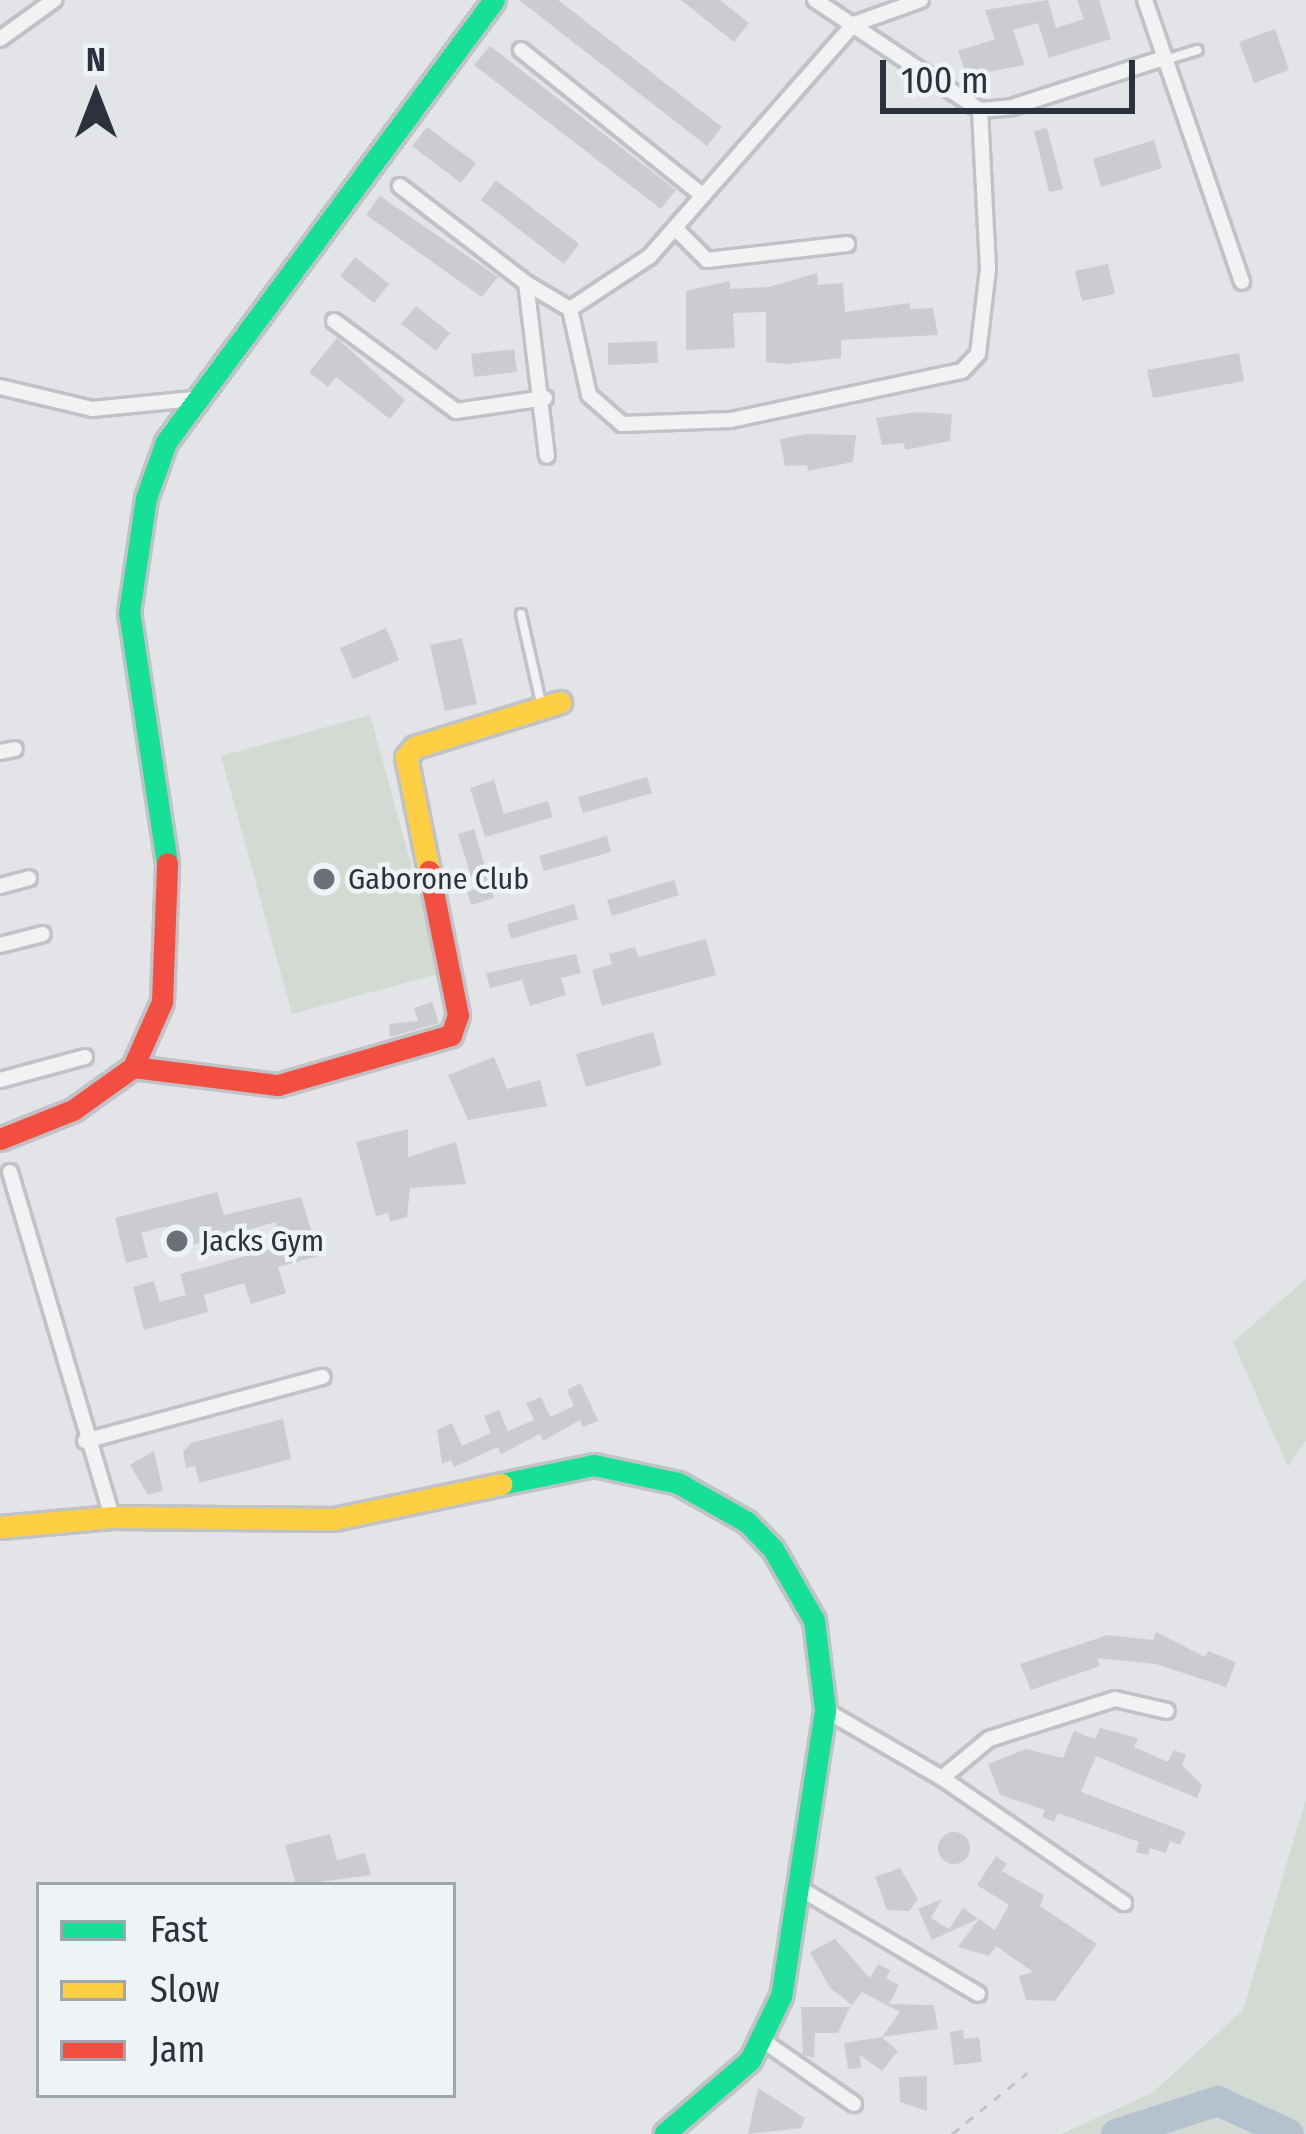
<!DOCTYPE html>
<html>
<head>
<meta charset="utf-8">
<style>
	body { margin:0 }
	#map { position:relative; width:1306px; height:2134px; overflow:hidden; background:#e2e4e7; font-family:"Fira Sans Condensed",sans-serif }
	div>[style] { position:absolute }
	.green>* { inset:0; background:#d3dad3 }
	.river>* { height:30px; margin:-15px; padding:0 15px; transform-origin:15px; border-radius:15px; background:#b4c1ce }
	.building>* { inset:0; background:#cbcccf }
	.round { border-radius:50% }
	.path>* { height:3px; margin-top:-1.5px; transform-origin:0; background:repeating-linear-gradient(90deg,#c2c5c7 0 9px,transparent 0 18px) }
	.roads { filter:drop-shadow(3px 0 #c1c2c5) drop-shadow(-3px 0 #c1c2c5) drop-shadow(0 3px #c1c2c5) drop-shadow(0 -3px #c1c2c5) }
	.lane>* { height:8px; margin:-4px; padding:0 4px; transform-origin:4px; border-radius:4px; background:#f1f2f4 }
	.street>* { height:14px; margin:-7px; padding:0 7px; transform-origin:7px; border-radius:7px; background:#f1f2f4 }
	.fast>* { height:21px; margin:-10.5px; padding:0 10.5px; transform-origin:10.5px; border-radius:10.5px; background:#16e098 }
	.slow>* { height:21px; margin:-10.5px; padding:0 10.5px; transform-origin:10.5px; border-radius:10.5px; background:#ffcf43 }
	.jam>* { height:21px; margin:-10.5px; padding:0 10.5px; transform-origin:10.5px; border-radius:10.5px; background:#f24e42 }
	.dots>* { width:33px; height:33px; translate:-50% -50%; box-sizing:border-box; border:6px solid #f0f3f6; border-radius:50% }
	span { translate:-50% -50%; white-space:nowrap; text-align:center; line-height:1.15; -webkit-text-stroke:9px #f0f3f6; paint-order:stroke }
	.poi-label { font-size:30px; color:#2b323e }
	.left { translate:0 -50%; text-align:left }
	.legend { position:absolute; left:36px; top:1882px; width:420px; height:216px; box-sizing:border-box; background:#f0f3f6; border:3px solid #a1a6ac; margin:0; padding:15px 21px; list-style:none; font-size:36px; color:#2b323e }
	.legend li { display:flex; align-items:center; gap:24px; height:60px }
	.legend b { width:60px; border:3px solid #a1a6ac }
	.north { position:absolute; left:36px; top:36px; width:120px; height:120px; -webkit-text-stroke:9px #f0f3f6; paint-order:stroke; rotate:0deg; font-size:33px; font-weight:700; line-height:48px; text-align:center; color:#2b323e }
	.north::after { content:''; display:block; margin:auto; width:42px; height:54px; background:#2b323e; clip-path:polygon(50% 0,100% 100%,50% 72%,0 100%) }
	.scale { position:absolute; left:880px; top:60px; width:255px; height:54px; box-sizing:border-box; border:6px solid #2b323e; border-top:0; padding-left:15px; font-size:36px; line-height:42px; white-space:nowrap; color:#2b323e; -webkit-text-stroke:9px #f0f3f6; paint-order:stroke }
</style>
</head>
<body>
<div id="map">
	<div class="green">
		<div style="clip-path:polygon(370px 715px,441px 973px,292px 1014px,221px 756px)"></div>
		<div style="clip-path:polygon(1306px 1279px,1306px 1440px,1288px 1467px,1233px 1342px)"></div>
		<div style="clip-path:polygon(1306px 1799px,1306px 2134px,1061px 2134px,1152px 2093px,1243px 2010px)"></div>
	</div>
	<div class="river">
		<div style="left:1116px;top:2134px;width:107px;rotate:-17.9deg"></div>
		<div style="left:1218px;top:2101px;width:78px;rotate:24.9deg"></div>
	</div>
	<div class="building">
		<div style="clip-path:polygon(519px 0,558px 0,722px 127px,707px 146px)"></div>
		<div style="clip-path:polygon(681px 0,720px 0,749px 23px,734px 42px)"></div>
		<div style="clip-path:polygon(1048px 0,1056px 28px,1084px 19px,1077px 0,1099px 0,1111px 39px,1049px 58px,1038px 23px,1013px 30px,1025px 65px,967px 76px,958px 51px,995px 39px,985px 10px)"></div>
		<div style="clip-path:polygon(1275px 29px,1289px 70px,1254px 83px,1239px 42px)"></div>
		<div style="clip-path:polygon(490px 46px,676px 190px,661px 209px,474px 65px)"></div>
		<div style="clip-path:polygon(427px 127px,476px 163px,461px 183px,412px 146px)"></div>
		<div style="clip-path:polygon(1047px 128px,1063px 189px,1049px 192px,1034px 131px)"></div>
		<div style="clip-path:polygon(1154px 140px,1162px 168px,1101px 187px,1093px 159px)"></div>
		<div style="clip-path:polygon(496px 180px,579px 244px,564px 264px,481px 200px)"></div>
		<div style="clip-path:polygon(380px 196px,498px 277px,482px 297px,366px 215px)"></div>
		<div style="clip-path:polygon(355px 257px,389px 284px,374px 303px,340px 276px)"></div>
		<div style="clip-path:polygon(1108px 264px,1115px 294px,1082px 301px,1075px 271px)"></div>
		<div style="clip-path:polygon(817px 273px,818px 285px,843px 283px,845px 312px,910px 303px,910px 309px,933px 308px,938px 335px,841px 340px,841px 358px,787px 364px,766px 362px,766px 312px,733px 313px,735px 348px,686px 350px,686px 291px,730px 281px,730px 289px,769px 287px)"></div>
		<div style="clip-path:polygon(416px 306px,450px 333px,436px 351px,401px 324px)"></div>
		<div style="clip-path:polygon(337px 338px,405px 400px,390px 419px,336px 377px,328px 387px,309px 372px)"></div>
		<div style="clip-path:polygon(657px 341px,658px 363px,608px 365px,608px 343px)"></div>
		<div style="clip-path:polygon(514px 349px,517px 372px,474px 377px,471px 354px)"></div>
		<div style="clip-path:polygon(1239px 353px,1244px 381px,1153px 398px,1147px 370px)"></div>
		<div style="clip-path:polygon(918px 412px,952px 414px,950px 441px,905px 450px,904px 443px,882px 445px,876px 418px)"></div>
		<div style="clip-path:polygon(806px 434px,856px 435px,853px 462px,808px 471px,807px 465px,785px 466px,780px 439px)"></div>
		<div style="clip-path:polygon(386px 628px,399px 660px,353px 679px,340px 648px)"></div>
		<div style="clip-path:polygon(462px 638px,477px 704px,445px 711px,430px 645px)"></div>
		<div style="clip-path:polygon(647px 777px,652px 793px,583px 813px,578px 797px)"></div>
		<div style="clip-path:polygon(494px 780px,504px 814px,548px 801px,553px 817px,485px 837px,470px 788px)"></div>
		<div style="clip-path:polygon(474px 829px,494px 898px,471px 905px,467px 892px,475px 889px,458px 834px)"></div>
		<div style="clip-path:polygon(607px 836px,611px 852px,544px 871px,539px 856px)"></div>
		<div style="clip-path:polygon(674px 880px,679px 895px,612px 916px,607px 900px)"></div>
		<div style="clip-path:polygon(574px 904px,578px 919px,511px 939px,507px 924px)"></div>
		<div style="clip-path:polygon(706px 939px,716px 975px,602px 1006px,592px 970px,612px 964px,609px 954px,635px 947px,638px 957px)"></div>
		<div style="clip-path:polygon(576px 954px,581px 973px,561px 978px,566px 995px,530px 1006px,522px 980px,490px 988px,486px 973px)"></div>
		<div style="clip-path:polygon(432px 1002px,439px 1023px,390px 1037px,389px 1024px,418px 1021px,414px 1008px)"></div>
		<div style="clip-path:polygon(653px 1032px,662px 1065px,586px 1087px,576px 1054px)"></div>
		<div style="clip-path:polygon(494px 1057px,507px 1089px,540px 1080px,547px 1106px,468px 1120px,448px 1075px)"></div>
		<div style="clip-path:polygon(408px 1129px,408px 1157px,456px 1142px,466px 1184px,410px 1188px,407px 1217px,390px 1222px,388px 1213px,376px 1216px,356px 1142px)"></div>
		<div style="clip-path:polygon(217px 1192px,224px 1215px,301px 1197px,319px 1256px,278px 1267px,286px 1293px,251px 1304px,244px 1283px,204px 1295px,208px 1312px,144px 1330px,133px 1287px,154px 1281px,160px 1302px,186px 1295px,180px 1274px,283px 1246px,276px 1222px,173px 1250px,166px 1226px,141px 1233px,148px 1257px,126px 1263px,115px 1218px)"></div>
		<div style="clip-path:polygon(581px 1383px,598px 1421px,583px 1427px,580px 1420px,543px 1441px,540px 1434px,501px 1454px,498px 1447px,454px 1467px,451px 1460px,442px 1464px,437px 1430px,452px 1423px,462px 1446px,491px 1433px,484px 1416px,499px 1410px,508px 1431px,534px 1420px,526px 1403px,541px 1397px,550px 1417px,574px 1406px,567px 1390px)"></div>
		<div style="clip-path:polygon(283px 1419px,291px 1459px,199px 1483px,195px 1466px,186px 1468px,183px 1452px,191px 1443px)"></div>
		<div style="clip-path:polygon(154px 1451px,163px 1491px,148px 1495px,130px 1465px)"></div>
		<div style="clip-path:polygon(1156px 1632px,1205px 1657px,1208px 1651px,1236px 1662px,1226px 1687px,1156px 1664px,1097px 1658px,1100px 1666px,1031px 1690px,1020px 1664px,1108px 1635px,1153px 1640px)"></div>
		<div style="clip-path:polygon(1100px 1728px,1138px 1738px,1134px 1747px,1168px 1762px,1174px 1750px,1186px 1755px,1182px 1765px,1202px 1785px,1197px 1798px,1096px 1756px,1081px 1792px,1186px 1832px,1180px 1845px,1170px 1841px,1166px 1853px,1150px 1848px,1148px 1855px,1136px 1852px,1139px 1842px,1058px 1813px,1054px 1822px,1042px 1817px,1045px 1810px,1000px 1795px,988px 1764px,1026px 1749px,1063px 1758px,1074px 1731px,1095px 1739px)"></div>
		<div class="round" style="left:938px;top:1832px;width:32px;height:32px"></div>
		<div style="clip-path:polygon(330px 1834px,337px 1860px,365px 1853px,371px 1875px,296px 1885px,285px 1845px)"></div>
		<div style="clip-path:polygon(996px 1856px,1007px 1864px,1002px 1871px,1044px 1895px,1040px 1906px,1097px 1944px,1055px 2001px,1026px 2000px,1019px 1976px,1033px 1972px,996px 1946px,989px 1956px,958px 1947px,979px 1919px,995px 1930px,1009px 1905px,977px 1885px)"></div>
		<div style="clip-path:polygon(900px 1868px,918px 1899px,909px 1911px,887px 1910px,875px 1877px)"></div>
		<div style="clip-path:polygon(942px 1899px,931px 1918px,949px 1929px,963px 1908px,978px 1919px,932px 1940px,918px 1909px)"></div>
		<div style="clip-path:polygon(835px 1939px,870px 1978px,878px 1964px,890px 1970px,886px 1978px,899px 1985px,889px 2004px,934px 2005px,938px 2029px,882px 2037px,900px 2012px,862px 1992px,852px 2005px,830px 1988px,810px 1952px)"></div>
		<div style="clip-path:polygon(801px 2007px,850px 2007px,838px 2033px,815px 2033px,814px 2058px,803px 2055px)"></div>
		<div style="clip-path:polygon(963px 2030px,964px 2039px,979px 2037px,982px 2062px,954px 2065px,950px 2032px)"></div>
		<div style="clip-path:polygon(882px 2037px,898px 2051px,882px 2071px,860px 2055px,861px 2068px,848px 2069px,844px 2043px)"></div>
		<div style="clip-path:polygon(927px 2076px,927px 2111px,900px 2102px,899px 2077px)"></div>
		<div style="clip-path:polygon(758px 2088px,805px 2118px,801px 2128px,748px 2134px)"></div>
	</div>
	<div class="path">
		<div style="left:952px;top:2134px;width:97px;rotate:-39.1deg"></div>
	</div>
	<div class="roads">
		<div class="lane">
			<div style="left:1165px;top:60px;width:34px;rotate:-17deg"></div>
			<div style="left:521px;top:614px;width:95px;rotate:77.3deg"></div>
		</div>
		<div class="street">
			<div style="left:815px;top:0;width:198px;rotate:33.7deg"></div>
			<div style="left:980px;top:110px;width:32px;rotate:-5deg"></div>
			<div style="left:1012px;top:107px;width:160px;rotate:-17.9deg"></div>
			<div style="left:1145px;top:0;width:298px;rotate:71deg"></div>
			<div style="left:0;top:39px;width:67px;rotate:-35.8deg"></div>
			<div style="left:521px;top:50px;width:233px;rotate:38.7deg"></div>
			<div style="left:400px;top:186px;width:159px;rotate:37.6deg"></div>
			<div style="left:526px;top:283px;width:174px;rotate:83.1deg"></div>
			<div style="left:677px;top:230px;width:42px;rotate:45deg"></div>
			<div style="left:707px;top:260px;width:141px;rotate:-6.5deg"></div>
			<div style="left:526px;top:283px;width:51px;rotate:30.6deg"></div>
			<div style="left:570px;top:309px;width:95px;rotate:-33.4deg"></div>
			<div style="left:649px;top:257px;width:310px;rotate:-48.7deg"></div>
			<div style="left:854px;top:24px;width:71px;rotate:-19.7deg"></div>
			<div style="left:570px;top:309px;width:88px;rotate:77.5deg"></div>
			<div style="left:589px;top:395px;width:44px;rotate:41.3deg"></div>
			<div style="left:622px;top:424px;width:109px;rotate:-2.1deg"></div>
			<div style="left:731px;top:420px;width:236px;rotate:-12deg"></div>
			<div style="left:962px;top:371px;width:23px;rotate:-47deg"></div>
			<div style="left:978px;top:354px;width:86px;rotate:-83.3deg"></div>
			<div style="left:988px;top:269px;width:159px;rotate:-92.9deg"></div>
			<div style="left:334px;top:321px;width:152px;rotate:36.4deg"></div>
			<div style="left:456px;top:411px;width:90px;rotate:-8.3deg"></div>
			<div style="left:0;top:387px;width:95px;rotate:13.4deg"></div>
			<div style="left:92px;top:409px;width:102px;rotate:-5.6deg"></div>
			<div style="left:0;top:752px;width:15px;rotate:-11deg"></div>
			<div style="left:0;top:886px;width:30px;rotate:-15deg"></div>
			<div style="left:0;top:945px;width:44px;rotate:-14.3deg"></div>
			<div style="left:0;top:1080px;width:88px;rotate:-15.1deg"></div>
			<div style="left:10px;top:1172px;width:360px;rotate:73.5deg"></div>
			<div style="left:85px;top:1441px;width:246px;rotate:-15.1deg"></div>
			<div style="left:825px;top:1710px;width:135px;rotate:30.2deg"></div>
			<div style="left:942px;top:1778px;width:221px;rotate:34.5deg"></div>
			<div style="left:942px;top:1778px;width:61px;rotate:-39.7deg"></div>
			<div style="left:989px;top:1739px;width:132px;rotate:-17.6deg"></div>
			<div style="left:1115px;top:1699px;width:53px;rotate:13deg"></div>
			<div style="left:799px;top:1888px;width:208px;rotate:30.6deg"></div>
			<div style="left:762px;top:2040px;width:112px;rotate:34.8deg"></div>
		</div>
		<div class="fast">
			<div style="left:167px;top:863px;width:253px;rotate:-98.6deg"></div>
			<div style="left:129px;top:613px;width:116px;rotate:-81.6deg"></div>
			<div style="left:146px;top:498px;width:59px;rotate:-70.3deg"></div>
			<div style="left:166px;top:442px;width:550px;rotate:-53.42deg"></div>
			<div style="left:501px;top:1484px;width:95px;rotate:-11.5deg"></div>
			<div style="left:594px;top:1465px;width:86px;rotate:12.1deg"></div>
			<div style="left:678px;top:1483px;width:79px;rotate:29.5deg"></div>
			<div style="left:747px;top:1522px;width:37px;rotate:46deg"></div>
			<div style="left:773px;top:1549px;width:82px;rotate:60deg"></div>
			<div style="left:814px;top:1620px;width:91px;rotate:83deg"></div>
			<div style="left:825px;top:1710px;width:289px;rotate:98.7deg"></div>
			<div style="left:781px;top:1996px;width:71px;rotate:115.8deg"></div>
			<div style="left:750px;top:2060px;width:113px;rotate:139.3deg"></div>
		</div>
		<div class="slow">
			<div style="left:429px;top:871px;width:116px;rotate:-101.4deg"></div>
			<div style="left:406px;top:757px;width:13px;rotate:-48deg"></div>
			<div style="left:415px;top:747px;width:152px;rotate:-17.2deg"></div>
			<div style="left:0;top:1527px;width:112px;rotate:-5.1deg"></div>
			<div style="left:112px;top:1517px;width:222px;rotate:0.5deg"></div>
			<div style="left:334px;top:1519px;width:171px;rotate:-11.8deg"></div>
		</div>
		<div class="jam">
			<div style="left:133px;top:1067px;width:146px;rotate:7.1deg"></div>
			<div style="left:278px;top:1085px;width:180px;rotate:-16.1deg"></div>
			<div style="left:451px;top:1035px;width:21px;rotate:-71deg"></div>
			<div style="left:458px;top:1015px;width:147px;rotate:-101.4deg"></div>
			<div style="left:0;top:1139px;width:79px;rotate:-21.7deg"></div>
			<div style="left:73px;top:1110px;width:74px;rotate:-35.6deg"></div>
			<div style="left:133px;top:1067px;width:71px;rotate:-66deg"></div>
			<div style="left:162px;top:1002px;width:139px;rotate:-87.9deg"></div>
		</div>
	</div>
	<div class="dots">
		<div style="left:324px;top:879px;background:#6b7079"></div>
		<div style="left:177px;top:1241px;background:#6b7079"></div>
	</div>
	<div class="poi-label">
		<span class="left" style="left:348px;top:879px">Gaborone Club</span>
		<span class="left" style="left:201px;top:1241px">Jacks Gym</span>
	</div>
	<ul class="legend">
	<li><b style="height:15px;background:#16e098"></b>Fast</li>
	<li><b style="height:15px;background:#ffcf43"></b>Slow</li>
	<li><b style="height:15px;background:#f24e42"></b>Jam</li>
	</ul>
	<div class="north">N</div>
	<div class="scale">100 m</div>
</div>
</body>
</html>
